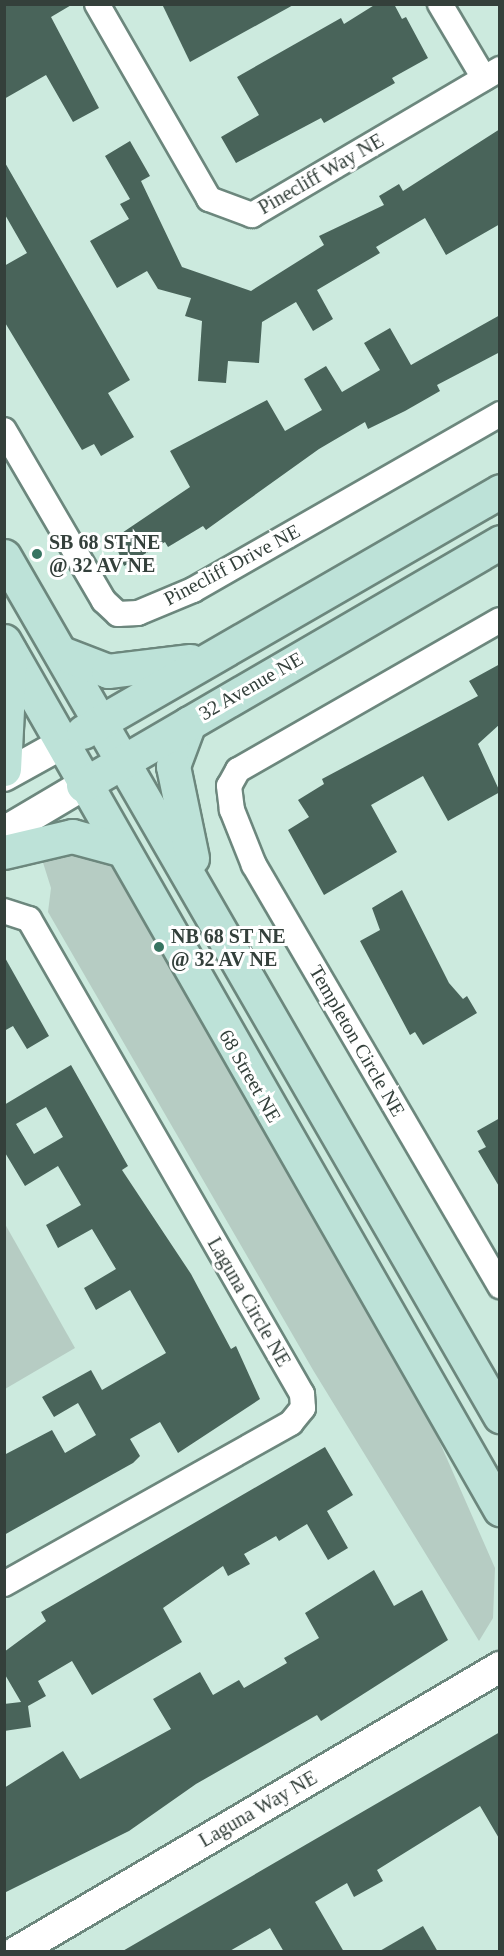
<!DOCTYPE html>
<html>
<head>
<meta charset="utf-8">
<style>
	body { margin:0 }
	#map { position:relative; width:504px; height:1956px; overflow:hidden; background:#cceade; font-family:Georgia,serif }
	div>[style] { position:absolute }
	.green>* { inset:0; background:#b6ccc3 }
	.building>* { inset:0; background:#49645a }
	.roads { filter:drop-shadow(2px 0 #6c877d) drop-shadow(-2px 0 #6c877d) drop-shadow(0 2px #6c877d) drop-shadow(0 -2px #6c877d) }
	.minor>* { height:24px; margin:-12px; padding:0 12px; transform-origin:12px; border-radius:12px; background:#fff }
	.tertiary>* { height:30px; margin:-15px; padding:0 15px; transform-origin:15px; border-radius:15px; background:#fff }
	.secondary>* { height:33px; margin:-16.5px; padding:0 16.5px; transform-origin:16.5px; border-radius:16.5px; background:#bde2d8 }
	.dots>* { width:16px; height:16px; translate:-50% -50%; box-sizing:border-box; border:3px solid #fff; border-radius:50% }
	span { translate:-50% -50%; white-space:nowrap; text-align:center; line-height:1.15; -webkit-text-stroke:6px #fff; paint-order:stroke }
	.street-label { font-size:20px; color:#34403b }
	.poi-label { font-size:20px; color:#34403b; font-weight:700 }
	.left { translate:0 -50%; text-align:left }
	.frame { position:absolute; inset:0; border:6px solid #34403b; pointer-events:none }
</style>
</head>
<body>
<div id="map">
	<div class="green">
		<div style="clip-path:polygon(68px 848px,101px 856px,119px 875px,433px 1427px,495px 1568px,493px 1618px,479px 1641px,313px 1370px,48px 912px,51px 888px,40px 853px)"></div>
		<div style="clip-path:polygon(5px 1224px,75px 1348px,5px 1389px,4px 1389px)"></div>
	</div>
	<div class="building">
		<div style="clip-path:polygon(4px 4px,73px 4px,51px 17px,99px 108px,73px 122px,46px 75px,4px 99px)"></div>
		<div style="clip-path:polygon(162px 4px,295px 4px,190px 62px)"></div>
		<div style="clip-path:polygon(376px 4px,394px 4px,402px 19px,406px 17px,428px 58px,392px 78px,395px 83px,324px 123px,321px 118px,236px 163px,221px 137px,259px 115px,237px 77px,341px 18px,344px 24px)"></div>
		<div style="clip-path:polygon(500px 129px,500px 224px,446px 255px,425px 218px,376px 247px,380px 253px,317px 290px,333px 319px,313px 331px,296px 302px,262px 322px,259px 363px,228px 361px,226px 383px,198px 381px,202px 321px,185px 316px,191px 298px,158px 289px,147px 271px,117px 288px,90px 241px,129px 219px,120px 204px,130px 199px,105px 156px,130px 141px,150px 176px,141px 181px,182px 267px,251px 291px,324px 245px,319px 236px,384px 205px,379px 196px,399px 184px,403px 191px)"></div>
		<div style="clip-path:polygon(4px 161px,130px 380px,108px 393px,134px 437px,101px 456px,94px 444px,82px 450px,4px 321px,4px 266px,27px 253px,4px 213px)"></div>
		<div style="clip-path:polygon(500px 315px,500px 352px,437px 385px,440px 391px,405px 411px,368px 429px,365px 422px,319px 449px,206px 530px,203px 526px,168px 547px,165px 542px,124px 566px,113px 539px,190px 487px,170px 451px,267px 400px,285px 431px,322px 410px,304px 379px,326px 366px,342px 392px,380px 370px,364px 343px,390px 328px,411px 365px)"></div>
		<div style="clip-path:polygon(500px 664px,500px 724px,478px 744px,500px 792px,448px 821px,423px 776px,371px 805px,397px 852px,324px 895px,288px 830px,309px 817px,298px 800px,324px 784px,322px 779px,478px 696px,469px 681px)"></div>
		<div style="clip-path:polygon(402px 890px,449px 983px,463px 999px,467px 996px,477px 1013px,423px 1045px,415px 1032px,410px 1035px,360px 941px,380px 930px,372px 908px)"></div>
		<div style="clip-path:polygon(4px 956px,49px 1036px,27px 1049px,13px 1026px,4px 1031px)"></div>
		<div style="clip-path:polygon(evenodd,71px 1065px,128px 1166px,122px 1170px,191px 1274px,231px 1349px,236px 1346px,260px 1399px,178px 1453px,160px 1422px,130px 1439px,140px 1456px,133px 1463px,4px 1535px,4px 1455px,52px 1430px,65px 1453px,96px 1435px,78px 1403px,54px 1417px,42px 1397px,91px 1370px,102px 1390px,166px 1353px,130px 1290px,96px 1310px,84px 1288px,116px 1269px,92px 1229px,58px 1248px,46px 1225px,81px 1205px,58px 1166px,25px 1186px,4px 1151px,4px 1105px,71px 1065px,46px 1107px,63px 1137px,34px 1154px,16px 1124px,46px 1107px)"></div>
		<div style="clip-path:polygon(500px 1118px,500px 1188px,478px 1151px,486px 1147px,477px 1131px)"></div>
		<div style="clip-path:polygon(325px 1447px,353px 1495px,327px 1511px,348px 1548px,328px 1560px,307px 1524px,279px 1541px,276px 1536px,244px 1554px,250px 1564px,228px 1576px,223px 1566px,163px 1608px,182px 1642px,92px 1695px,72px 1661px,38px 1681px,46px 1696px,28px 1706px,31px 1727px,4px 1731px,4px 1704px,21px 1702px,4px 1673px,4px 1652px,46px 1621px,41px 1612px)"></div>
		<div style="clip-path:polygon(374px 1570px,394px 1606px,422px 1590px,448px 1640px,321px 1721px,317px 1715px,196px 1784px,129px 1831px,4px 1893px,4px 1788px,63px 1751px,80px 1779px,171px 1729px,153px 1699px,200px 1672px,213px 1695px,239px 1680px,244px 1688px,287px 1663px,284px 1658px,319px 1638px,305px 1613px)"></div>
		<div style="clip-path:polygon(500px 1732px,500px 1840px,480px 1806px,377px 1870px,383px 1881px,354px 1897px,347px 1883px,315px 1902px,344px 1952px,284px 1952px,270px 1928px,228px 1952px,121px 1952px)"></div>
		<div style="clip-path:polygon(423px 1926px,438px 1952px,378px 1952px)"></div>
	</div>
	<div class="roads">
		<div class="minor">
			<div style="left:97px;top:4px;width:225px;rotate:60.1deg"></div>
			<div style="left:209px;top:199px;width:46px;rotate:20.4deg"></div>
			<div style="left:252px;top:215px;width:288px;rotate:-30.5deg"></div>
			<div style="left:440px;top:4px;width:86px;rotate:59.3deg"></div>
			<div style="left:4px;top:430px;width:198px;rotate:59.7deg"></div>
			<div style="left:104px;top:601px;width:19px;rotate:43deg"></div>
			<div style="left:118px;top:614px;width:20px;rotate:-3deg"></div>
			<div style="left:138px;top:613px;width:60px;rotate:-22.7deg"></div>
			<div style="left:193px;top:590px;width:354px;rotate:-29.8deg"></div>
			<div style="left:500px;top:620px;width:302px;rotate:150.2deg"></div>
			<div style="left:238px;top:770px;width:18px;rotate:119deg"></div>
			<div style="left:229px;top:786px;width:24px;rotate:83deg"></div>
			<div style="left:232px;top:810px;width:59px;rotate:68.2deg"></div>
			<div style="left:254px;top:865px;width:488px;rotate:59.7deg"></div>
			<div style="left:4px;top:911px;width:26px;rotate:18deg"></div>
			<div style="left:29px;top:919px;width:548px;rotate:60.11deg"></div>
			<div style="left:302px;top:1394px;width:14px;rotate:86deg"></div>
			<div style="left:303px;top:1408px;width:19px;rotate:129deg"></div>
			<div style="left:291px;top:1423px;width:329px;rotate:150.7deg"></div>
		</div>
		<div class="tertiary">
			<div style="left:4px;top:776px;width:64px;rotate:-29deg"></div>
			<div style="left:4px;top:832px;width:92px;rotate:-30.7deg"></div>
			<div style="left:16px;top:1952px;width:562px;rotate:-30.49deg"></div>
		</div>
		<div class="secondary">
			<div style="left:4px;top:556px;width:993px;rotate:60.03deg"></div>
			<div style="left:4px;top:641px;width:1000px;rotate:60.26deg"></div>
			<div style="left:61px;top:653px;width:50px;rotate:21deg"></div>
			<div style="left:108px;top:671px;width:83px;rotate:-7deg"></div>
			<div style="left:189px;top:723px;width:46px;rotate:110.4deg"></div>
			<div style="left:173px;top:766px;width:94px;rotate:78.3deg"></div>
			<div style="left:83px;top:732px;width:482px;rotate:-30deg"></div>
			<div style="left:4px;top:769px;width:117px;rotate:-87.1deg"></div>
			<div style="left:83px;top:785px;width:483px;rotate:-30.2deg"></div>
			<div style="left:4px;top:852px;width:70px;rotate:-13.2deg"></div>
			<div style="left:72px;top:836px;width:50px;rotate:15.2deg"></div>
		</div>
	</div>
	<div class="dots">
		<div style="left:37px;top:554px;background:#377461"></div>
		<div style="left:159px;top:947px;background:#377461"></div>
	</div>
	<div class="street-label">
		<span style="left:321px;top:174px;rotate:-30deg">Pinecliff Way NE</span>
		<span style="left:232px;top:565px;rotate:-28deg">Pinecliff Drive NE</span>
		<span style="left:251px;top:686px;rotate:-30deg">32 Avenue NE</span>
		<span style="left:357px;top:1041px;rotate:60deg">Templeton Circle NE</span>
		<span style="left:250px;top:1076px;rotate:60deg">68 Street NE</span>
		<span style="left:249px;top:1302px;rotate:60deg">Laguna Circle NE</span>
		<span style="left:258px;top:1809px;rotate:-30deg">Laguna Way NE</span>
	</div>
	<div class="poi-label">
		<span class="left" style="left:49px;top:554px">SB 68 ST NE<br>@ 32 AV NE</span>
		<span class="left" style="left:171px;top:948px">NB 68 ST NE<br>@ 32 AV NE</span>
	</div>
	<div class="frame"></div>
</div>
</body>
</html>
